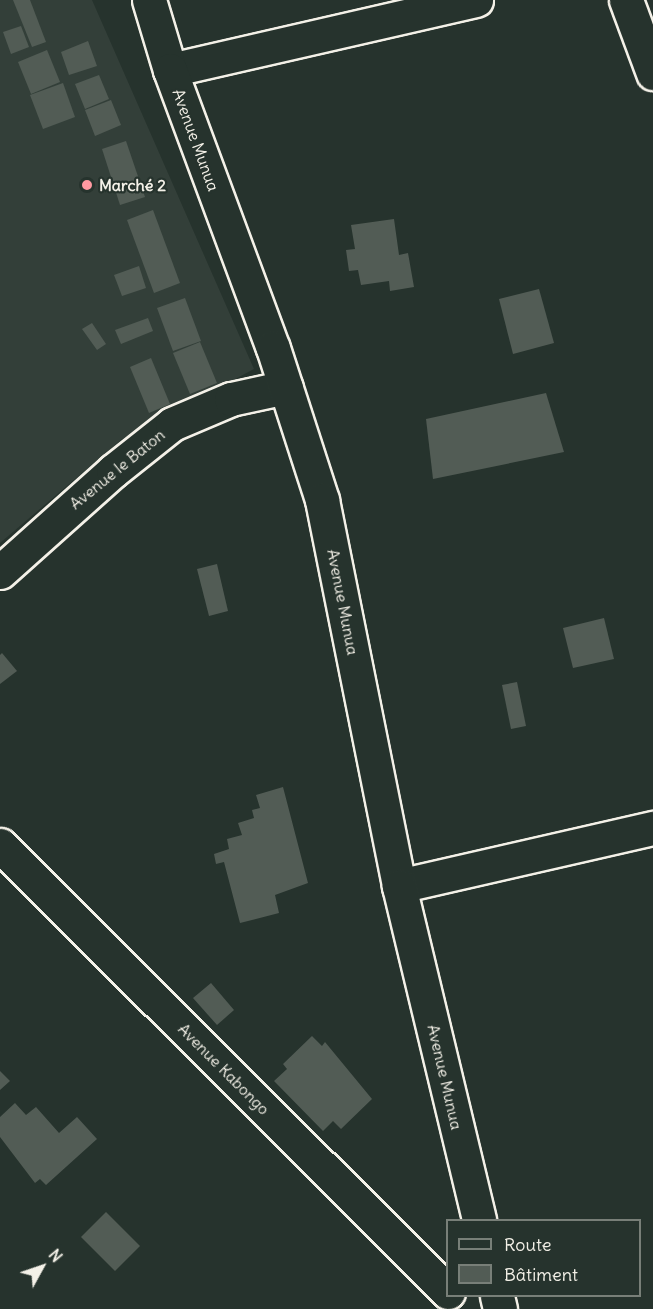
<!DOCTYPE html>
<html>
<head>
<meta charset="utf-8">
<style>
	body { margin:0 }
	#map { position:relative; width:653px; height:1309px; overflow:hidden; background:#26332d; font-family:Delius,sans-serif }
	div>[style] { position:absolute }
	.built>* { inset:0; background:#333f39 }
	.building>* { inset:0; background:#525c55 }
	.roads { filter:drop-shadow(2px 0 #f4f1e8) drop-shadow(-2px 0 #f4f1e8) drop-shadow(0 2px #f4f1e8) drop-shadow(0 -2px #f4f1e8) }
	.minor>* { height:33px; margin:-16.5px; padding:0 16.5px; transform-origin:16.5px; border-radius:16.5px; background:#26332d }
	.major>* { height:33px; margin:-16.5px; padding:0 16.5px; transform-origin:16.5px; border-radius:16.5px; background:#26332d }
	.dots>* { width:16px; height:16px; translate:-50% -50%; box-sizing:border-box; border:3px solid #26332d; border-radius:50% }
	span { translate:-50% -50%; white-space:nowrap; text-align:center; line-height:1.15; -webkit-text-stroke:4.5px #26332d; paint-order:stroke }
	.street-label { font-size:16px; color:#f4f1e8 }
	.poi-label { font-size:16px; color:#f4f1e8; font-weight:700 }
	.left { translate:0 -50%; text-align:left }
	.legend { position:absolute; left:446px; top:1219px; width:195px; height:78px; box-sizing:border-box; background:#26332d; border:2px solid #787f78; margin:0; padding:8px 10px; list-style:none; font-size:18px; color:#f4f1e8 }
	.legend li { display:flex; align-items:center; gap:12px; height:30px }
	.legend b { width:30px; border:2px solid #787f78 }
	.north { position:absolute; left:12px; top:1237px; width:60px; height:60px; -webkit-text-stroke:4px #26332d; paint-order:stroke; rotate:50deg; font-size:16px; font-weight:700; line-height:24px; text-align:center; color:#f4f1e8 }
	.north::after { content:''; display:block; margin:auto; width:21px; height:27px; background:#f4f1e8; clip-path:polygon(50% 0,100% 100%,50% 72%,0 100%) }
</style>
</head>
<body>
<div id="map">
	<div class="built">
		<div style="clip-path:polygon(0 0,92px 0,254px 369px,122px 439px,0 543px)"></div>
	</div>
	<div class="building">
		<div style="clip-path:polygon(13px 0,30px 0,46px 42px,32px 47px)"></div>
		<div style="clip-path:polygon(21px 26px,29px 47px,11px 54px,3px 32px)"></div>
		<div style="clip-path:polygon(88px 41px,97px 66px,69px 75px,61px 52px)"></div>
		<div style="clip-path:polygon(47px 50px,60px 82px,31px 94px,18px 62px)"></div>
		<div style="clip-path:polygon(99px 75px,109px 99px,85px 109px,75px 84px)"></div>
		<div style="clip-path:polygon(63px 83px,75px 117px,43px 129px,30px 95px)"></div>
		<div style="clip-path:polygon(111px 100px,121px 125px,95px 136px,85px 110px)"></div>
		<div style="clip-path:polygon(126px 141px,145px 197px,120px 205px,102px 149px)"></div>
		<div style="clip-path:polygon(153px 210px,180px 283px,154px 293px,127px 220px)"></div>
		<div style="clip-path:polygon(394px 219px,399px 255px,408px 253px,414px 287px,390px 291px,389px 281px,361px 285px,358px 270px,349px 271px,346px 250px,355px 249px,351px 225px)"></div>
		<div style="clip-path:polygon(139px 266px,146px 288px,122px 296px,114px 275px)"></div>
		<div style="clip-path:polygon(539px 289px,554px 343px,513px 354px,499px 299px)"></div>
		<div style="clip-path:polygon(185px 298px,201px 341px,173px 351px,157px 308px)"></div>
		<div style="clip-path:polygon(148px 318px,153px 331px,121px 344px,115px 330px)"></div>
		<div style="clip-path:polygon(92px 323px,106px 344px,97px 350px,82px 329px)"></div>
		<div style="clip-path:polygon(200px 342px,217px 383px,190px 394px,173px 353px)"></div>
		<div style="clip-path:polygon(151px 358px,170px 404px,149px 413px,130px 367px)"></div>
		<div style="clip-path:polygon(546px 393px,564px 452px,433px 479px,426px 419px)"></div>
		<div style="clip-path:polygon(217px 564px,228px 611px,209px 616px,197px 569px)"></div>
		<div style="clip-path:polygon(604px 618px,614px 659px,573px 668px,563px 628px)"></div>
		<div style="clip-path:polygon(2px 653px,17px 671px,0 684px,0 655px)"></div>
		<div style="clip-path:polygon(517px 682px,526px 726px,511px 729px,502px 685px)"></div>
		<div style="clip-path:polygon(283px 787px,308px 883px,275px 895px,279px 913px,240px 923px,224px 862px,216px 864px,214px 854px,229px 849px,227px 839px,242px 835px,238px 823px,254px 818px,252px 810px,260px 808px,256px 795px)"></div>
		<div style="clip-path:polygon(211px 983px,234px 1010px,217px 1025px,193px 998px)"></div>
		<div style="clip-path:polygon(312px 1036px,322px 1046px,325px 1042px,372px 1099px,341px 1129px,333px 1121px,323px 1131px,274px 1081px,287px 1069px,283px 1064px)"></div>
		<div style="clip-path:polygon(0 1071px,10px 1081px,0 1090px)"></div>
		<div style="clip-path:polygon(15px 1103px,26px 1115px,36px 1107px,59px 1133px,77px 1117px,97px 1139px,46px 1185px,40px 1179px,35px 1183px,0 1137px,0 1117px)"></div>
		<div style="clip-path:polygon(106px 1212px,140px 1246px,115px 1271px,81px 1237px)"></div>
	</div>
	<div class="roads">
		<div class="minor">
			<div style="left:626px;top:0;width:78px;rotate:69.7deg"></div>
			<div style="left:170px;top:70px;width:314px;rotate:-12.9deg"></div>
			<div style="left:0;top:572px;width:152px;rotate:-41.8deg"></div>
			<div style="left:113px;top:471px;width:75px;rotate:-38.5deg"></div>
			<div style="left:172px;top:424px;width:64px;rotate:-23deg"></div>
			<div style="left:231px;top:399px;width:56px;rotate:-12.3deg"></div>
			<div style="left:0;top:845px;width:633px;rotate:44.94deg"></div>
			<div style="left:399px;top:886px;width:261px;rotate:-12.9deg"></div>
		</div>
		<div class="major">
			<div style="left:149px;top:0;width:73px;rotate:73.3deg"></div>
			<div style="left:170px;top:70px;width:296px;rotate:69.7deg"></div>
			<div style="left:273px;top:348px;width:160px;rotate:72.1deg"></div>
			<div style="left:322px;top:500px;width:394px;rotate:78.7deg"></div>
			<div style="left:399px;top:886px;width:343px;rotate:76.5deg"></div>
			<div style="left:497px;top:1296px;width:13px;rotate:77deg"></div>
		</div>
	</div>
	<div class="dots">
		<div style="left:87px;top:185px;background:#ff9aa2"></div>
	</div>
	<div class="street-label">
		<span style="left:196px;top:140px;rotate:70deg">Avenue Munua</span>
		<span style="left:117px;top:469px;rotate:-39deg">Avenue le Baton</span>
		<span style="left:343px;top:602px;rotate:79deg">Avenue Munua</span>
		<span style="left:224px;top:1069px;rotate:45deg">Avenue Kabongo</span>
		<span style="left:445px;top:1077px;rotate:77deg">Avenue Munua</span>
	</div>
	<div class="poi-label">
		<span class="left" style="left:99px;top:185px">Marché 2</span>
	</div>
	<ul class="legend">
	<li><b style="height:8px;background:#26332d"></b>Route</li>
	<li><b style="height:16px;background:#525c55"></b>Bâtiment</li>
	</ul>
	<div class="north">N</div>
</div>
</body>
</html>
